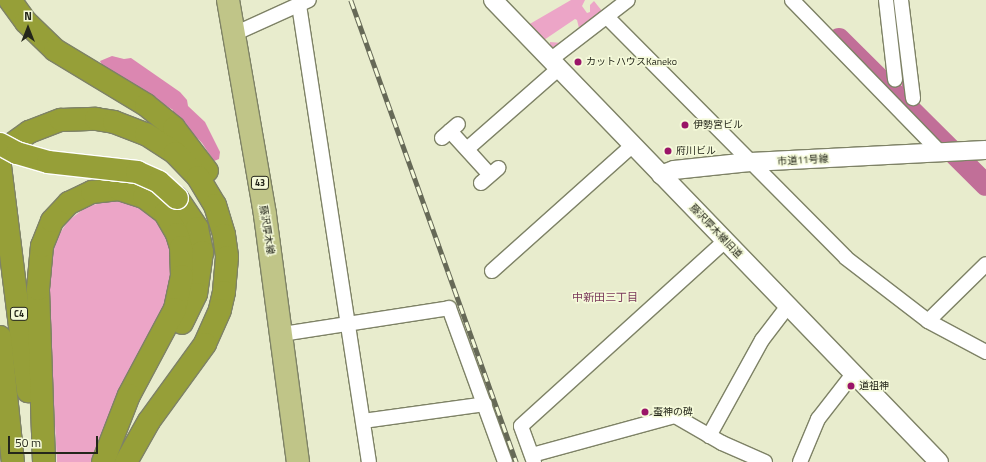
<!DOCTYPE html>
<html>
<head>
<meta charset="utf-8">
<style>
	body { margin:0 }
	#map { position:relative; width:986px; height:462px; overflow:hidden; background:#e8eccd; font-family:"Titillium Web","Noto Sans JP",sans-serif }
	div>[style] { position:absolute }
	.green>* { inset:0; background:#eca5c7 }
	.forest>* { inset:0; background:#db87b1 }
	.stream>* { height:3.5px; margin:-1.75px; padding:0 1.75px; transform-origin:1.75px; border-radius:1.75px; background:#c16f98 }
	.river>* { height:22px; margin:-11px; padding:0 11px; transform-origin:11px; border-radius:11px; background:#c16f98 }
	.roads { filter:drop-shadow(1px 0 #7e8266) drop-shadow(-1px 0 #7e8266) drop-shadow(0 1px #7e8266) drop-shadow(0 -1px #7e8266) }
	.minor>* { height:14px; margin:-7px; padding:0 7px; transform-origin:7px; border-radius:7px; background:#fff }
	.tertiary>* { height:18px; margin:-9px; padding:0 9px; transform-origin:9px; border-radius:9px; background:#fff }
	.primary>* { height:22px; margin:-11px; padding:0 11px; transform-origin:11px; border-radius:11px; background:#c0c588 }
	.motorway>* { height:22px; margin:-11px; padding:0 11px; transform-origin:11px; border-radius:11px; background:#969f38 }
	.rail>* { height:4.5px; margin-top:-2.25px; transform-origin:0; background:repeating-linear-gradient(90deg,#f5fada 0 9px,#666957 0 18px); box-sizing:border-box; border-block:1px solid #666957 }
	.bridges { filter:drop-shadow(1px 0 #fff) drop-shadow(-1px 0 #fff) drop-shadow(0 1px #fff) drop-shadow(0 -1px #fff) }
	.motorway-bridge>* { height:22px; margin:-11px; padding:0 11px; transform-origin:11px; border-radius:11px; background:#969f38 }
	.dots>* { width:11px; height:11px; translate:-50% -50%; box-sizing:border-box; border:2px solid #f5fada; border-radius:50% }
	span { translate:-50% -50%; white-space:nowrap; text-align:center; line-height:1.15; -webkit-text-stroke:3px #f5fada; paint-order:stroke }
	.shield-label span { padding:1px 3px; background:#f5fada; border:1px solid; border-radius:3px; -webkit-text-stroke-width:0 }
	.shield-label { font-size:9px; color:#24261a; font-weight:700 }
	.poi-label { font-size:10px; color:#24261a }
	.left { translate:0 -50%; text-align:left }
	.street-label { font-size:10px; color:#24261a }
	.neighbourhood-label { font-size:11px; color:#79385a }
	.north { position:absolute; left:8px; top:8px; width:40px; height:40px; -webkit-text-stroke:3px #f5fada; paint-order:stroke; rotate:0deg; font-size:11px; font-weight:700; line-height:16px; text-align:center; color:#24261a }
	.north::after { content:''; display:block; margin:auto; width:14px; height:18px; background:#24261a; clip-path:polygon(50% 0,100% 100%,50% 72%,0 100%) }
	.scale { position:absolute; left:8px; top:436px; width:90px; height:18px; box-sizing:border-box; border:2px solid #24261a; border-top:0; padding-left:5px; font-size:12px; line-height:14px; white-space:nowrap; color:#24261a; -webkit-text-stroke:3px #f5fada; paint-order:stroke }
</style>
</head>
<body>
<div id="map">
	<div class="green">
		<div style="clip-path:polygon(571px 0,585px 0,582px 6px,587px 13px,590px 12px,590px 5px,594px 1px,602px 11px,554px 52px,550px 47px,550px 42px,562px 43px,575px 32px,579px 28px,577px 20px,575px 19px,544px 40px,528px 25px)"></div>
		<div style="clip-path:polygon(108px 201px,127px 202px,145px 208px,160px 221px,174px 254px,173px 290px,97px 462px,57px 462px,47px 276px,50px 256px,58px 236px,68px 221px,86px 207px)"></div>
	</div>
	<div class="forest">
		<div style="clip-path:polygon(112px 56px,124px 59px,131px 58px,180px 92px,187px 100px,188px 106px,205px 122px,220px 152px,219px 159px,214px 161px,202px 143px,172px 112px,173px 110px,103px 67px,100px 61px)"></div>
	</div>
	<div class="stream">
		<div style="left:903px;top:71px;width:36px;rotate:84deg"></div>
	</div>
	<div class="river">
		<div style="left:839px;top:39px;width:207px;rotate:44.8deg"></div>
	</div>
	<div class="roads">
		<div class="minor">
			<div style="left:792px;top:0;width:214px;rotate:45.8deg"></div>
			<div style="left:886px;top:0;width:80px;rotate:83.5deg"></div>
			<div style="left:901px;top:0;width:99px;rotate:83deg"></div>
			<div style="left:299px;top:5px;width:462px;rotate:81.3deg"></div>
			<div style="left:607px;top:17px;width:339px;rotate:45.2deg"></div>
			<div style="left:846px;top:258px;width:103px;rotate:37.5deg"></div>
			<div style="left:928px;top:321px;width:66px;rotate:28.1deg"></div>
			<div style="left:234px;top:34px;width:82px;rotate:-24.4deg"></div>
			<div style="left:550px;top:60px;width:98px;rotate:-37.6deg"></div>
			<div style="left:450px;top:131px;width:59px;rotate:47.7deg"></div>
			<div style="left:442px;top:138px;width:21px;rotate:-41deg"></div>
			<div style="left:467px;top:149px;width:121px;rotate:-41.3deg"></div>
			<div style="left:481px;top:183px;width:23px;rotate:-41deg"></div>
			<div style="left:492px;top:271px;width:189px;rotate:-41.8deg"></div>
			<div style="left:928px;top:321px;width:81px;rotate:-44.5deg"></div>
			<div style="left:282px;top:334px;width:169px;rotate:-8.8deg"></div>
			<div style="left:449px;top:308px;width:164px;rotate:70deg"></div>
			<div style="left:363px;top:421px;width:123px;rotate:-7.9deg"></div>
			<div style="left:709px;top:436px;width:110px;rotate:-61.1deg"></div>
			<div style="left:762px;top:340px;width:43px;rotate:-52.6deg"></div>
			<div style="left:532px;top:455px;width:148px;rotate:-15.3deg"></div>
			<div style="left:675px;top:416px;width:54px;rotate:29.9deg"></div>
			<div style="left:722px;top:443px;width:47px;rotate:23.8deg"></div>
			<div style="left:534px;top:462px;width:38px;rotate:-110deg"></div>
			<div style="left:521px;top:426px;width:275px;rotate:-42.2deg"></div>
			<div style="left:800px;top:462px;width:47px;rotate:-67.3deg"></div>
			<div style="left:818px;top:419px;width:57px;rotate:-52.1deg"></div>
		</div>
		<div class="tertiary">
			<div style="left:493px;top:0;width:642px;rotate:46.01deg"></div>
			<div style="left:661px;top:175px;width:14px;rotate:-21deg"></div>
			<div style="left:674px;top:170px;width:76px;rotate:-6deg"></div>
			<div style="left:750px;top:162px;width:236px;rotate:-2.9deg"></div>
		</div>
		<div class="primary">
			<div style="left:228px;top:0;width:218px;rotate:80.2deg"></div>
			<div style="left:265px;top:215px;width:249px;rotate:82.4deg"></div>
		</div>
		<div class="motorway">
			<div style="left:10px;top:0;width:27px;rotate:54deg"></div>
			<div style="left:26px;top:22px;width:40px;rotate:44deg"></div>
			<div style="left:55px;top:50px;width:106px;rotate:31.1deg"></div>
			<div style="left:146px;top:105px;width:36px;rotate:39deg"></div>
			<div style="left:174px;top:128px;width:54px;rotate:52.5deg"></div>
			<div style="left:0;top:153px;width:36px;rotate:-36deg"></div>
			<div style="left:29px;top:132px;width:34px;rotate:-21deg"></div>
			<div style="left:61px;top:120px;width:35px;rotate:-2deg"></div>
			<div style="left:96px;top:119px;width:18px;rotate:9deg"></div>
			<div style="left:114px;top:122px;width:34px;rotate:21deg"></div>
			<div style="left:146px;top:134px;width:35px;rotate:33deg"></div>
			<div style="left:175px;top:153px;width:33px;rotate:46deg"></div>
			<div style="left:198px;top:177px;width:33px;rotate:59deg"></div>
			<div style="left:215px;top:205px;width:31px;rotate:73deg"></div>
			<div style="left:224px;top:235px;width:22px;rotate:82deg"></div>
			<div style="left:227px;top:257px;width:35px;rotate:95deg"></div>
			<div style="left:224px;top:292px;width:18px;rotate:103deg"></div>
			<div style="left:220px;top:310px;width:37px;rotate:114deg"></div>
			<div style="left:205px;top:344px;width:95px;rotate:126deg"></div>
			<div style="left:149px;top:421px;width:47px;rotate:119.3deg"></div>
			<div style="left:0;top:166px;width:227px;rotate:82.9deg"></div>
			<div style="left:177px;top:198px;width:36px;rotate:56deg"></div>
			<div style="left:197px;top:228px;width:25px;rotate:78deg"></div>
			<div style="left:202px;top:252px;width:42px;rotate:98.1deg"></div>
			<div style="left:196px;top:294px;width:32px;rotate:116deg"></div>
			<div style="left:0;top:337px;width:126px;rotate:84.1deg"></div>
			<div style="left:44px;top:462px;width:173px;rotate:-92deg"></div>
			<div style="left:38px;top:289px;width:43px;rotate:-84.7deg"></div>
			<div style="left:42px;top:246px;width:27px;rotate:-68deg"></div>
			<div style="left:52px;top:221px;width:25px;rotate:-47deg"></div>
			<div style="left:69px;top:203px;width:25px;rotate:-26deg"></div>
			<div style="left:92px;top:192px;width:27px;rotate:-6deg"></div>
			<div style="left:119px;top:189px;width:26px;rotate:18deg"></div>
			<div style="left:144px;top:197px;width:26px;rotate:37deg"></div>
			<div style="left:165px;top:213px;width:24px;rotate:60deg"></div>
			<div style="left:177px;top:234px;width:14px;rotate:73deg"></div>
			<div style="left:181px;top:247px;width:29px;rotate:88deg"></div>
			<div style="left:182px;top:276px;width:34px;rotate:102deg"></div>
			<div style="left:175px;top:309px;width:98px;rotate:118.1deg"></div>
			<div style="left:129px;top:395px;width:72px;rotate:111.2deg"></div>
		</div>
	</div>
	<div class="rail">
		<div style="left:351px;top:0;width:491px;rotate:70.3deg"></div>
	</div>
	<div class="bridges">
		<div class="motorway-bridge">
			<div style="left:0;top:144px;width:19px;rotate:28deg"></div>
			<div style="left:17px;top:153px;width:32px;rotate:16deg"></div>
			<div style="left:48px;top:162px;width:90px;rotate:6.4deg"></div>
			<div style="left:137px;top:172px;width:24px;rotate:24deg"></div>
			<div style="left:159px;top:182px;width:24px;rotate:42deg"></div>
		</div>
	</div>
	<div class="dots">
		<div style="left:578px;top:62px;background:#9a1568"></div>
		<div style="left:685px;top:125px;background:#9a1568"></div>
		<div style="left:668px;top:151px;background:#9a1568"></div>
		<div style="left:851px;top:386px;background:#9a1568"></div>
		<div style="left:645px;top:412px;background:#9a1568"></div>
	</div>
	<div class="shield-label">
		<span style="left:260px;top:183px">43</span>
		<span style="left:19px;top:314px">C4</span>
	</div>
	<div class="poi-label">
		<span class="left" style="left:586px;top:62px">カットハウスKaneko</span>
		<span class="left" style="left:693px;top:125px">伊勢宮ビル</span>
		<span class="left" style="left:676px;top:151px">府川ビル</span>
		<span class="left" style="left:859px;top:386px">道祖神</span>
		<span class="left" style="left:653px;top:412px">蚕神の碑</span>
	</div>
	<div class="street-label">
		<span style="left:803px;top:160px;rotate:-3deg">市道11号線</span>
		<span style="left:267px;top:230px;rotate:81deg">藤沢厚木線</span>
		<span style="left:716px;top:231px;rotate:46deg">藤沢厚木線旧道</span>
	</div>
	<div class="neighbourhood-label">
		<span style="left:605px;top:297px">中新田三丁目</span>
	</div>
	<div class="north">N</div>
	<div class="scale">50 m</div>
</div>
</body>
</html>
